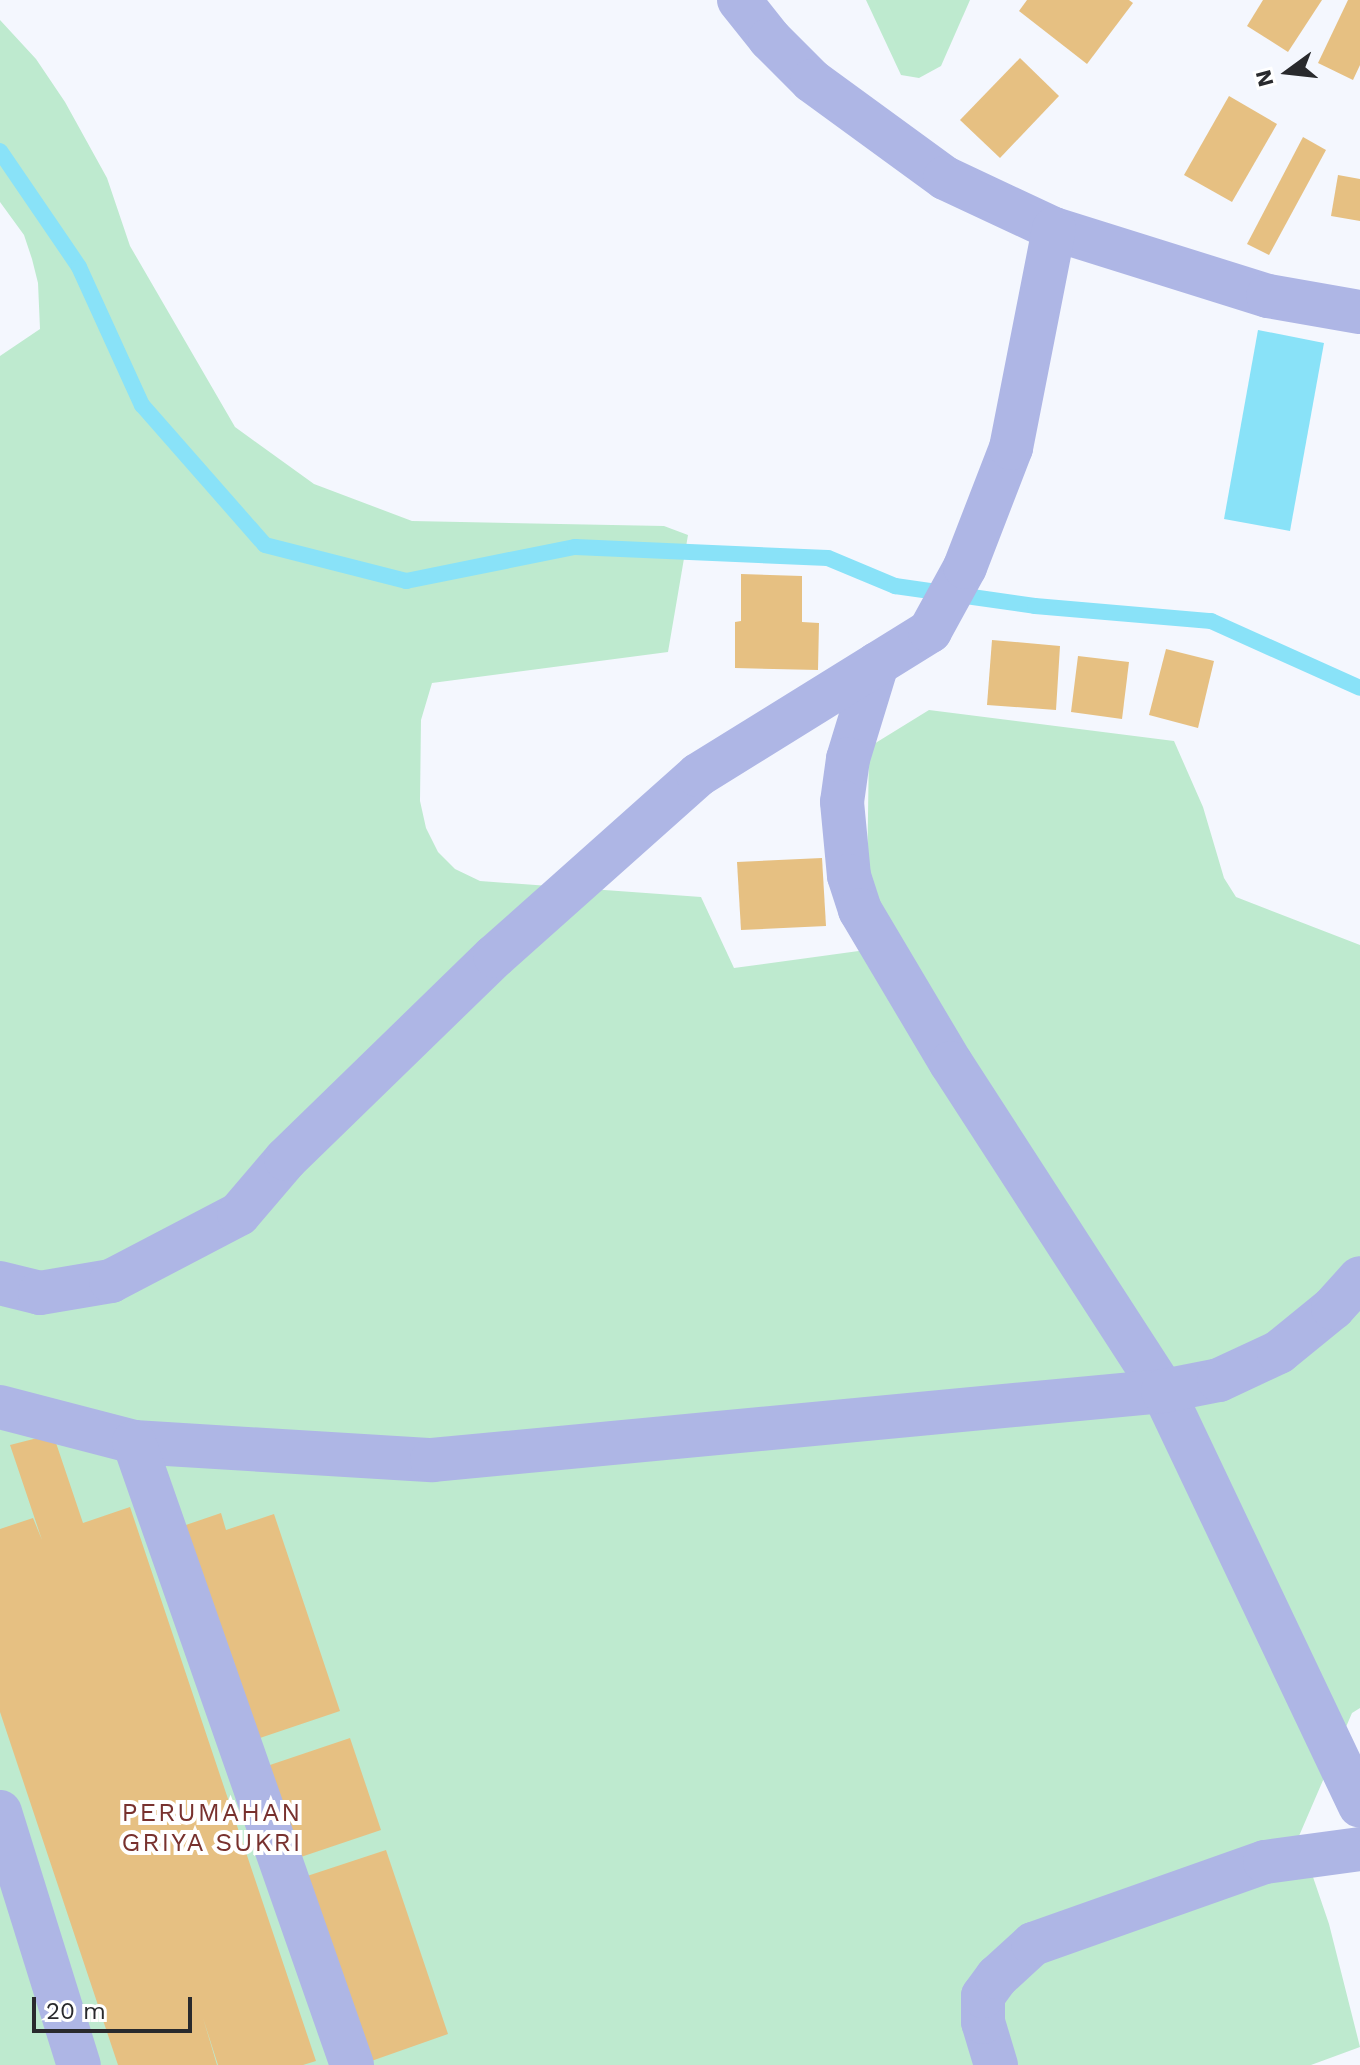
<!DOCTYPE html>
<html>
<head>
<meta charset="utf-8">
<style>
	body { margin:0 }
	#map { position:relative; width:1360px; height:2065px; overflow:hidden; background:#f4f7fe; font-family:"Work Sans",sans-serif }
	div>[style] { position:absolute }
	.green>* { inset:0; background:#beeacf }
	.water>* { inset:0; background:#89e2f8 }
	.stream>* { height:16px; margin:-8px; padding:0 8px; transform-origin:8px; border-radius:8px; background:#89e2f8 }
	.building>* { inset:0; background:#e6c082 }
	.street>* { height:44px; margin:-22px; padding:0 22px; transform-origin:22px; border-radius:22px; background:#aeb6e5 }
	span { translate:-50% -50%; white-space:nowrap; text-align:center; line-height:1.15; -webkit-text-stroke:8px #fff; paint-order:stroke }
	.neighbourhood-label { font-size:26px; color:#78312e; letter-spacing:2px }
	.north { position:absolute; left:1248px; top:32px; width:80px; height:80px; -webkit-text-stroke:6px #fff; paint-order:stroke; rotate:255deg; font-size:22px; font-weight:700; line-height:32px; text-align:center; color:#292a2d }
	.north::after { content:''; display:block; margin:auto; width:28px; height:36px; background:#292a2d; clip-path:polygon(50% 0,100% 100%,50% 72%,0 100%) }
	.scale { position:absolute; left:32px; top:1997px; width:160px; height:36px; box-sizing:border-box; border:4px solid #292a2d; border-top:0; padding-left:10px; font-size:24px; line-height:28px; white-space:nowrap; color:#292a2d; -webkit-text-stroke:6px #fff; paint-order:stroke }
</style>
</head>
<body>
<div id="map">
	<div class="green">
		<div style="clip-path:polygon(866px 0,970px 0,941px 66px,919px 78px,901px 75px)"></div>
		<div style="clip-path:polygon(0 20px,36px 59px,65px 102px,107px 178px,130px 246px,235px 427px,314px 484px,412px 521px,664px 526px,688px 535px,668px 652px,432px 683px,421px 720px,420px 801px,426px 828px,438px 852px,455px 869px,480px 881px,701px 897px,734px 968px,866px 950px,869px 747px,929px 710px,1174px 741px,1203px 807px,1224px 878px,1236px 897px,1360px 945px,1360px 1708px,1352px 1713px,1299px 1836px,1329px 1924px,1360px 2047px,1311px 2065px,0 2065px,0 356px,40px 329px,38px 283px,32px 259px,24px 235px,0 202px)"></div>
	</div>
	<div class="water">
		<div style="clip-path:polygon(1258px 330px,1324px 343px,1290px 531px,1224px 519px)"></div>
	</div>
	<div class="stream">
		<div style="left:0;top:151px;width:140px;rotate:55.7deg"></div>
		<div style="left:79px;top:267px;width:152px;rotate:65.5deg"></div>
		<div style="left:142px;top:405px;width:186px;rotate:48.7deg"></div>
		<div style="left:265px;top:545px;width:146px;rotate:14.3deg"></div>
		<div style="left:406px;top:581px;width:172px;rotate:-11.4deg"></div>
		<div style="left:575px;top:547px;width:253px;rotate:2.5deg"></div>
		<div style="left:828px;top:558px;width:73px;rotate:22.7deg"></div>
		<div style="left:895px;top:586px;width:141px;rotate:8.1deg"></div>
		<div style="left:1035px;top:606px;width:177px;rotate:4.9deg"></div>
		<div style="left:1211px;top:621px;width:163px;rotate:24.2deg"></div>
	</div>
	<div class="building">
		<div style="clip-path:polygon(1027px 0,1129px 0,1133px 3px,1087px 64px,1019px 11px)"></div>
		<div style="clip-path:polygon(1263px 0,1322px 0,1288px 52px,1247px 26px)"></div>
		<div style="clip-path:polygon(1348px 0,1360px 0,1360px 65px,1353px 80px,1318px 63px)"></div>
		<div style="clip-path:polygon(1020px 58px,1059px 96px,1000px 158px,960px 120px)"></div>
		<div style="clip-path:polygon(1229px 96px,1277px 124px,1232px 202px,1184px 175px)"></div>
		<div style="clip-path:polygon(1303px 137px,1326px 150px,1269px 255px,1247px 244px)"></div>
		<div style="clip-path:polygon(1338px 175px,1360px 179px,1360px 221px,1331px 216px)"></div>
		<div style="clip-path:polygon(741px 574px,802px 576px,802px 622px,819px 623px,818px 670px,735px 668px,735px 622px,741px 621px)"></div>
		<div style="clip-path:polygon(992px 640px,1060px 646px,1056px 710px,987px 705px)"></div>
		<div style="clip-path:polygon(1166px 649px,1214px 661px,1198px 728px,1149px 715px)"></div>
		<div style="clip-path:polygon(1078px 656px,1129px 662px,1122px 719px,1071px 712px)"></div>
		<div style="clip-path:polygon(822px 858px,826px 926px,741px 930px,737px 862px)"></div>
		<div style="clip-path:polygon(53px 1434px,83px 1523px,130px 1507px,316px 2061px,303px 2065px,218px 2065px,203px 2018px,217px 2065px,118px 2065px,0 1712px,0 1529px,33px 1518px,42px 1540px,10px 1445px)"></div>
		<div style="clip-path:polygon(221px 1513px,226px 1530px,274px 1514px,340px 1711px,251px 1741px,180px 1527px)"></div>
		<div style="clip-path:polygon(350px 1738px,381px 1830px,292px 1860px,261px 1768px)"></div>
		<div style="clip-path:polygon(386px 1850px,448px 2034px,360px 2065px,298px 1879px)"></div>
	</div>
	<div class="street">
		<div style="left:739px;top:0;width:50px;rotate:51.5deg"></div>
		<div style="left:770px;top:39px;width:59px;rotate:45deg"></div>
		<div style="left:812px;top:81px;width:165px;rotate:36.1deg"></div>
		<div style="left:945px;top:178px;width:120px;rotate:25.1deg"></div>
		<div style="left:1054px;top:229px;width:224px;rotate:17.4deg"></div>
		<div style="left:1268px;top:296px;width:93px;rotate:9.9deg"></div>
		<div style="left:877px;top:664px;width:99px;rotate:107deg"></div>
		<div style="left:848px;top:759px;width:43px;rotate:97.9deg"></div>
		<div style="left:842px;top:802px;width:74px;rotate:84.6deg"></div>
		<div style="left:849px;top:876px;width:36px;rotate:72deg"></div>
		<div style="left:860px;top:910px;width:178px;rotate:59.3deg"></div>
		<div style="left:951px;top:1063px;width:391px;rotate:57.1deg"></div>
		<div style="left:1163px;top:1391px;width:459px;rotate:64.6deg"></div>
		<div style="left:0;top:1283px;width:41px;rotate:14deg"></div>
		<div style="left:40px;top:1293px;width:72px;rotate:-9.6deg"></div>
		<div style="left:111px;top:1281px;width:144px;rotate:-27.6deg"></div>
		<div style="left:239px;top:1214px;width:72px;rotate:-49.5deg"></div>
		<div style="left:286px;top:1159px;width:291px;rotate:-44.2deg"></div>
		<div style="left:495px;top:956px;width:272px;rotate:-41.7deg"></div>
		<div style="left:698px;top:775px;width:273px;rotate:-31.8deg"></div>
		<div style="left:930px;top:631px;width:73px;rotate:-61.3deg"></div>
		<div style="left:965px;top:567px;width:128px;rotate:-68.9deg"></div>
		<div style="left:1011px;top:448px;width:223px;rotate:-78.9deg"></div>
		<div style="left:0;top:1407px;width:138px;rotate:14.6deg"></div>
		<div style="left:134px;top:1442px;width:299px;rotate:3.5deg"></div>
		<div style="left:432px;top:1460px;width:734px;rotate:-5.39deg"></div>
		<div style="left:1163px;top:1391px;width:57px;rotate:-11.1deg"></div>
		<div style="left:1219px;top:1380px;width:66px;rotate:-25deg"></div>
		<div style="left:1279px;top:1352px;width:70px;rotate:-39.2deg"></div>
		<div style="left:1333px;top:1308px;width:40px;rotate:-48deg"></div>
		<div style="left:134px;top:1442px;width:660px;rotate:70.71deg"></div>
		<div style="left:0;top:1812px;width:265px;rotate:72.7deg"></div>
		<div style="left:996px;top:2065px;width:45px;rotate:-106.8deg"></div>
		<div style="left:983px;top:2022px;width:26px;rotate:-90deg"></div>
		<div style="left:983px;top:1996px;width:24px;rotate:-54deg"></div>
		<div style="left:997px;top:1977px;width:49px;rotate:-42.5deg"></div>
		<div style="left:1033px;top:1944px;width:246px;rotate:-19.5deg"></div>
		<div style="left:1265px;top:1862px;width:96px;rotate:-7.8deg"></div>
	</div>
	<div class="neighbourhood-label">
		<span style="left:212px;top:1828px">PERUMAHAN<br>GRIYA SUKRI</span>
	</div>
	<div class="north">N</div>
	<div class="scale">20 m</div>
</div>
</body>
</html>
